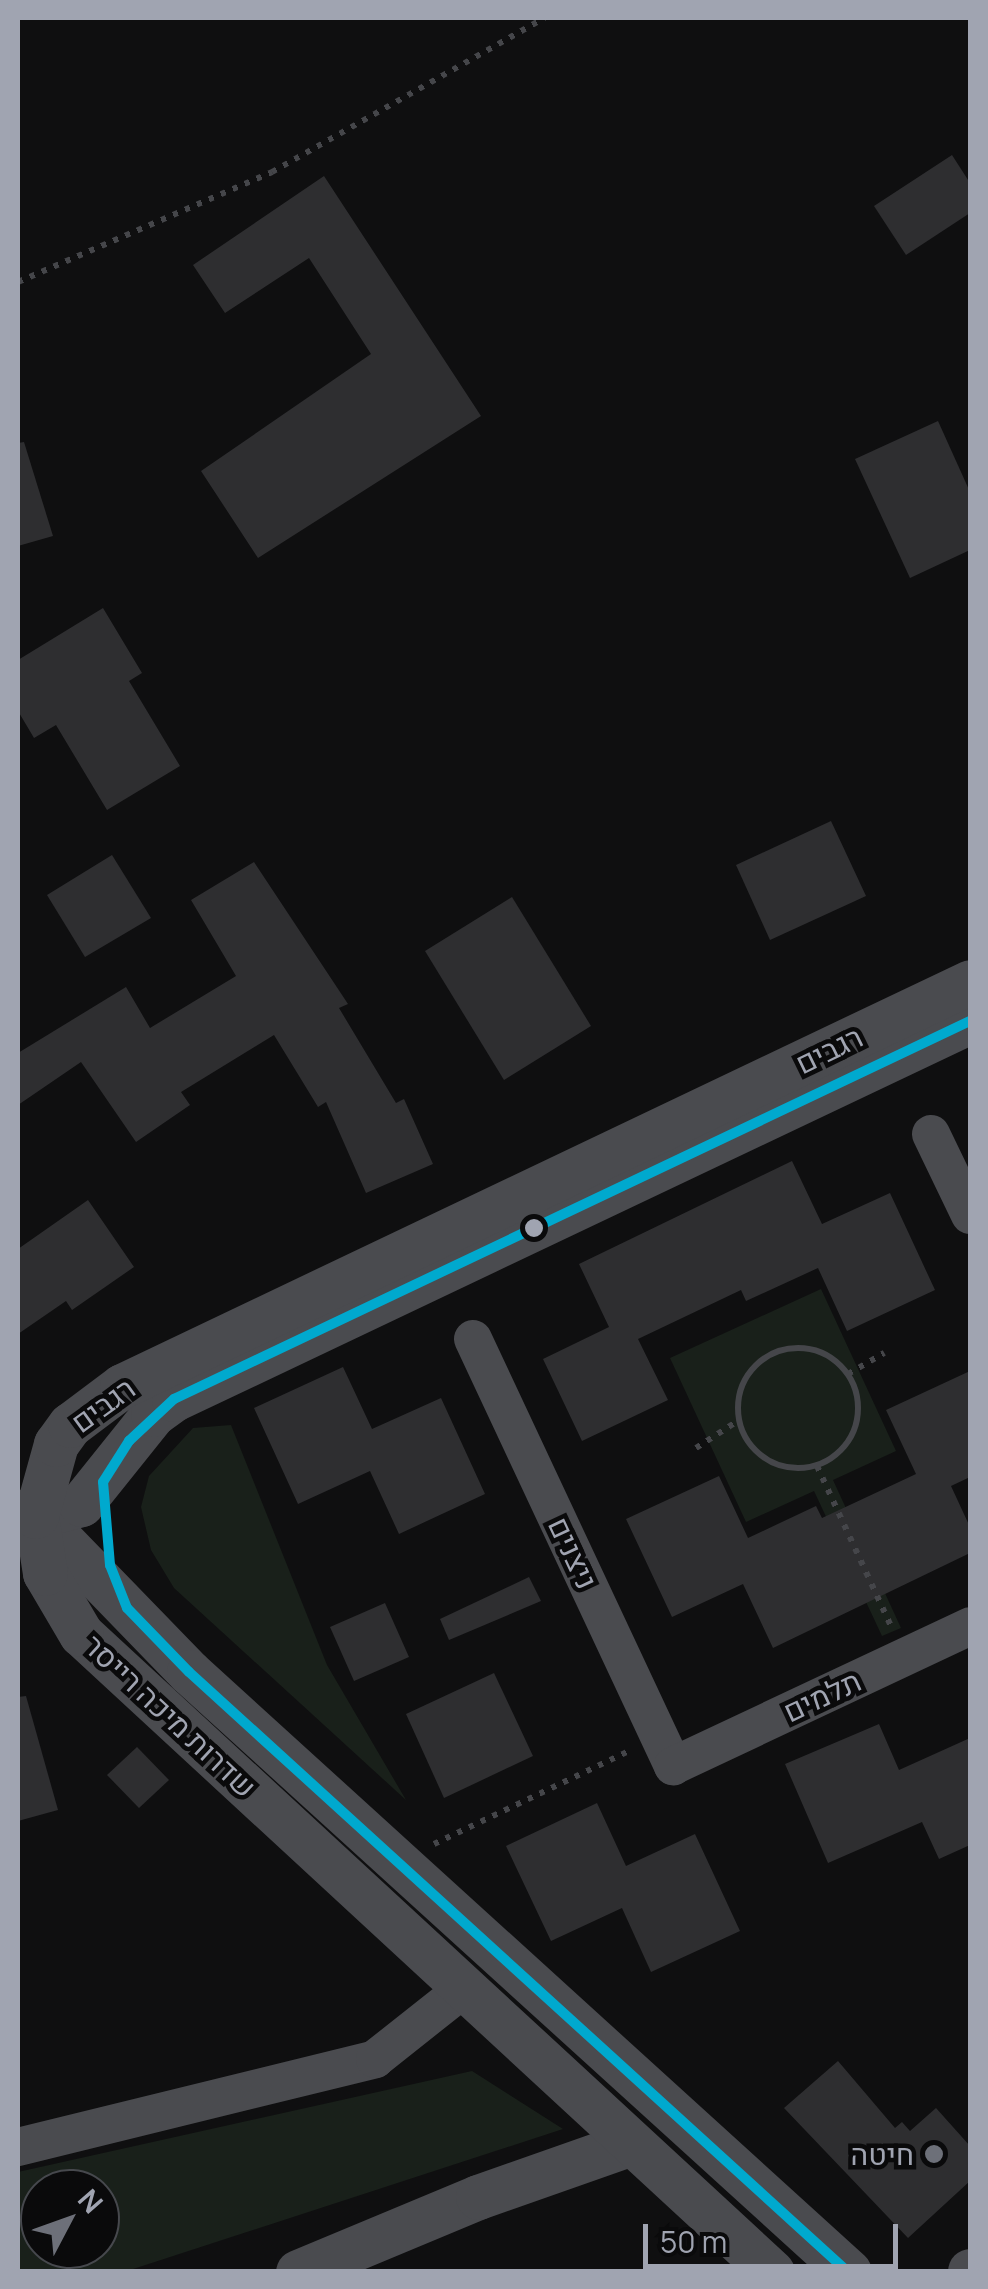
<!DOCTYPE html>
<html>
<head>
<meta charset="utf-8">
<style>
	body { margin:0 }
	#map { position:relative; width:988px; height:2289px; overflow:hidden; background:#0f0f10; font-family:Manrope,Heebo,sans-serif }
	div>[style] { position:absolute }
	.green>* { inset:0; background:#19201a }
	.building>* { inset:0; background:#2e2e30 }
	.path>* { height:6px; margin-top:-3px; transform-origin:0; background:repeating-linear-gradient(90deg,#45464a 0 5px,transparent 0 13px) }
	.path>.ring { margin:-3px; padding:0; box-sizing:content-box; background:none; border:6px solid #45464a; border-radius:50% }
	.minor>* { height:38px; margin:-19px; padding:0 19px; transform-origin:19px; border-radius:19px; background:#4a4b4f }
	.tertiary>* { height:45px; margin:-22.5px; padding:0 22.5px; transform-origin:22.5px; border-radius:22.5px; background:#4a4b4f }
	.bus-1>* { height:10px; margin:-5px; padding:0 5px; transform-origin:5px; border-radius:5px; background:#00a9ce }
	.dots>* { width:28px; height:28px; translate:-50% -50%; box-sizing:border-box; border:5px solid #0a0a0b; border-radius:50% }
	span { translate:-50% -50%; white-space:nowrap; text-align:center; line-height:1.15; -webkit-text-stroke:9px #0a0a0b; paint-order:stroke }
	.street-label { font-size:30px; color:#a0a4b1 }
	.poi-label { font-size:30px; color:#a0a4b1 }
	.right { translate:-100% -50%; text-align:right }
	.frame { position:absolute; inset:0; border:20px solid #a0a4b1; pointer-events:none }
	.north { position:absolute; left:20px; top:2169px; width:100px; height:100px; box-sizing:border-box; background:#0a0a0b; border:2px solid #46484d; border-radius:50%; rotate:49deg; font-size:28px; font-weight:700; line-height:40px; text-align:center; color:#a0a4b1 }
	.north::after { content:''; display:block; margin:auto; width:35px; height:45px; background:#6d7079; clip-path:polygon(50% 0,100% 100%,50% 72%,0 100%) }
	.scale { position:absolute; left:643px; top:2224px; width:255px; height:45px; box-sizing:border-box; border:5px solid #a0a4b1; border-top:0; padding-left:12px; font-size:30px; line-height:35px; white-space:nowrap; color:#a0a4b1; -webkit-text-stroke:8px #0a0a0b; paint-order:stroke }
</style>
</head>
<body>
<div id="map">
	<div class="green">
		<div style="clip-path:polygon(821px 1289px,896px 1451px,833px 1480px,901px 1628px,882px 1636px,814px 1491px,746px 1522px,670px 1358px)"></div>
		<div style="clip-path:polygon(231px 1425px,327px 1665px,406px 1800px,174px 1588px,151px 1550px,141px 1507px,149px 1476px,193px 1428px)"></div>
		<div style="clip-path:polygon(evenodd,472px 2071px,563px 2129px,127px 2271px,18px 2271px,18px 2172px,472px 2071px,40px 2189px,100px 2189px,100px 2249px,40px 2249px,40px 2189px)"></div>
	</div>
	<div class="building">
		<div style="clip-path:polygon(952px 155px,970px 183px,970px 213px,906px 255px,874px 206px)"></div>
		<div style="clip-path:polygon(324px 176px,481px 416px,258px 558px,201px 471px,371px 354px,309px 258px,225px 313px,193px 265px)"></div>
		<div style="clip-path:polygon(938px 421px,970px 492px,970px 550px,910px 578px,855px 459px)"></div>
		<div style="clip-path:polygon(24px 442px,53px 536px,18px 546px,18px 443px)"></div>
		<div style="clip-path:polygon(103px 608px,142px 673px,129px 681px,180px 766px,107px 810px,56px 725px,34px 738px,18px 711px,18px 660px)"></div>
		<div style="clip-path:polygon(831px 821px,866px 896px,770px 940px,736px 865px)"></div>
		<div style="clip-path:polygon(112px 855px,151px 918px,85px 957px,47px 895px)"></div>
		<div style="clip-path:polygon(254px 862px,348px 1004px,339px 1008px,396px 1103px,404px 1099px,433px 1164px,366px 1193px,326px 1102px,318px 1107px,274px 1035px,181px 1092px,190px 1105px,136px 1142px,81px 1062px,18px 1105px,18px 1053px,126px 987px,150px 1028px,236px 976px,191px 900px)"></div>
		<div style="clip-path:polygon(512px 897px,591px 1026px,504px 1080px,425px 951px)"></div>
		<div style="clip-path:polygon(792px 1161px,822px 1224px,890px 1193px,935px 1290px,847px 1331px,818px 1268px,746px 1301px,741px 1290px,638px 1339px,668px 1400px,582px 1441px,543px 1359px,609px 1327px,579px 1264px)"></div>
		<div style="clip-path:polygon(88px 1200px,134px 1267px,72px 1310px,66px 1301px,18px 1334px,18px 1249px)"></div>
		<div style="clip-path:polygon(343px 1367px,372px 1429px,441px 1398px,485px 1494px,399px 1534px,370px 1471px,298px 1504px,254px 1408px)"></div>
		<div style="clip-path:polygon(970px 1371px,970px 1477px,951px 1486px,970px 1527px,970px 1553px,773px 1648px,743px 1584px,672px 1617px,626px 1519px,719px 1476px,748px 1538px,816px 1506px,822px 1518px,916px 1474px,886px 1410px)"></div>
		<div style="clip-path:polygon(529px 1577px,541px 1601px,449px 1640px,440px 1619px)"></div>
		<div style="clip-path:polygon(385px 1603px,409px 1657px,354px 1681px,330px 1627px)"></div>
		<div style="clip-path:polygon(494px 1673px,533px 1756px,444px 1798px,406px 1714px)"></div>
		<div style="clip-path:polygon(26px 1696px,58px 1810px,18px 1821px,18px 1697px)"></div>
		<div style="clip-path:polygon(879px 1724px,899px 1770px,970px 1738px,970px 1845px,939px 1859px,922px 1822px,828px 1863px,785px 1764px)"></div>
		<div style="clip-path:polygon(137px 1747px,169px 1780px,139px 1808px,107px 1775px)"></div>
		<div style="clip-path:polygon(597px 1803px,626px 1866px,695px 1834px,740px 1931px,651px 1972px,622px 1908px,551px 1941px,506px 1846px)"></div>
		<div style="clip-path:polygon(838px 2061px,895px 2128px,902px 2122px,910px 2131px,936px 2108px,970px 2146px,970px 2181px,908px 2238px,784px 2108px)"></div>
	</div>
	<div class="path">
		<div style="left:18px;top:282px;width:277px;rotate:-23.4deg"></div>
		<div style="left:272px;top:172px;width:313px;rotate:-29.5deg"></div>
		<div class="ring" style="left:738px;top:1348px;width:114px;height:114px"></div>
		<div style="left:848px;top:1374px;width:42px;rotate:-30.3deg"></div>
		<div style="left:696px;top:1448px;width:51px;rotate:-33.1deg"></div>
		<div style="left:817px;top:1466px;width:179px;rotate:65.2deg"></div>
		<div style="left:434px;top:1844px;width:218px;rotate:-25.5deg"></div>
	</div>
	<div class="minor">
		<div style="left:931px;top:1134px;width:90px;rotate:64.3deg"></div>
		<div style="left:473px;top:1339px;width:472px;rotate:64.9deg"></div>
		<div style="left:673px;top:1766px;width:328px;rotate:-25.2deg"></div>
		<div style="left:18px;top:2147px;width:368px;rotate:-13.8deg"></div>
		<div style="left:375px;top:2059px;width:111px;rotate:-38.4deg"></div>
	</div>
	<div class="tertiary">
		<div style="left:31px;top:1509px;width:227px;rotate:45.9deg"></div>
		<div style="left:189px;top:1672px;width:892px;rotate:42.27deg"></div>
		<div style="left:36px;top:1516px;width:47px;rotate:-14.9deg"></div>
		<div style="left:81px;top:1504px;width:115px;rotate:-51.3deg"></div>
		<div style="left:153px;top:1414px;width:26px;rotate:-36deg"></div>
		<div style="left:174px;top:1399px;width:881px;rotate:-25.4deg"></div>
		<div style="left:298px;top:2272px;width:195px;rotate:-22.6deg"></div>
		<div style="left:478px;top:2197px;width:162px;rotate:-19.4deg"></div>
		<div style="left:772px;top:2272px;width:940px;rotate:-137.28deg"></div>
		<div style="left:81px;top:1634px;width:71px;rotate:-120.5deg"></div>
		<div style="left:45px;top:1573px;width:58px;rotate:-99deg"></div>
		<div style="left:36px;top:1516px;width:75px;rotate:-74.5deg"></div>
		<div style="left:56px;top:1444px;width:24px;rotate:-54deg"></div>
		<div style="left:70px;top:1425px;width:65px;rotate:-36.9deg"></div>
		<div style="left:122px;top:1386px;width:939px;rotate:-25.47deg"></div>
		<div style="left:970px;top:2272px;width:1px;rotate:-90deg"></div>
	</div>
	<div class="bus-1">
		<div style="left:848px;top:2272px;width:891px;rotate:-137.68deg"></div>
		<div style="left:189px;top:1672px;width:89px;rotate:-134.1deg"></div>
		<div style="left:127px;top:1608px;width:46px;rotate:-111.6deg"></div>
		<div style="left:110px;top:1565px;width:83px;rotate:-94.8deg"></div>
		<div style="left:103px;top:1482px;width:49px;rotate:-57.6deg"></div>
		<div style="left:129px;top:1441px;width:62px;rotate:-43deg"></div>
		<div style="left:174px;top:1399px;width:881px;rotate:-25.4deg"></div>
	</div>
	<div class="dots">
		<div style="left:534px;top:1228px;background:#a0a4b1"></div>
		<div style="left:934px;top:2154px;background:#6d7079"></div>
	</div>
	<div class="street-label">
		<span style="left:829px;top:1050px;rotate:-26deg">רגבים</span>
		<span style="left:103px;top:1405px;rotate:-36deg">רגבים</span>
		<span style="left:573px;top:1553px;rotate:65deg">ניצנים</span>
		<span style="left:822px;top:1696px;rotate:-25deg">תלמים</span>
		<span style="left:170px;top:1716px;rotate:43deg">שדרות מיכה רייסר</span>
	</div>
	<div class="poi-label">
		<span class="right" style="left:914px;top:2154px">חיטה</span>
	</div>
	<div class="frame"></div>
	<div class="north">N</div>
	<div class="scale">50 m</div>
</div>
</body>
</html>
